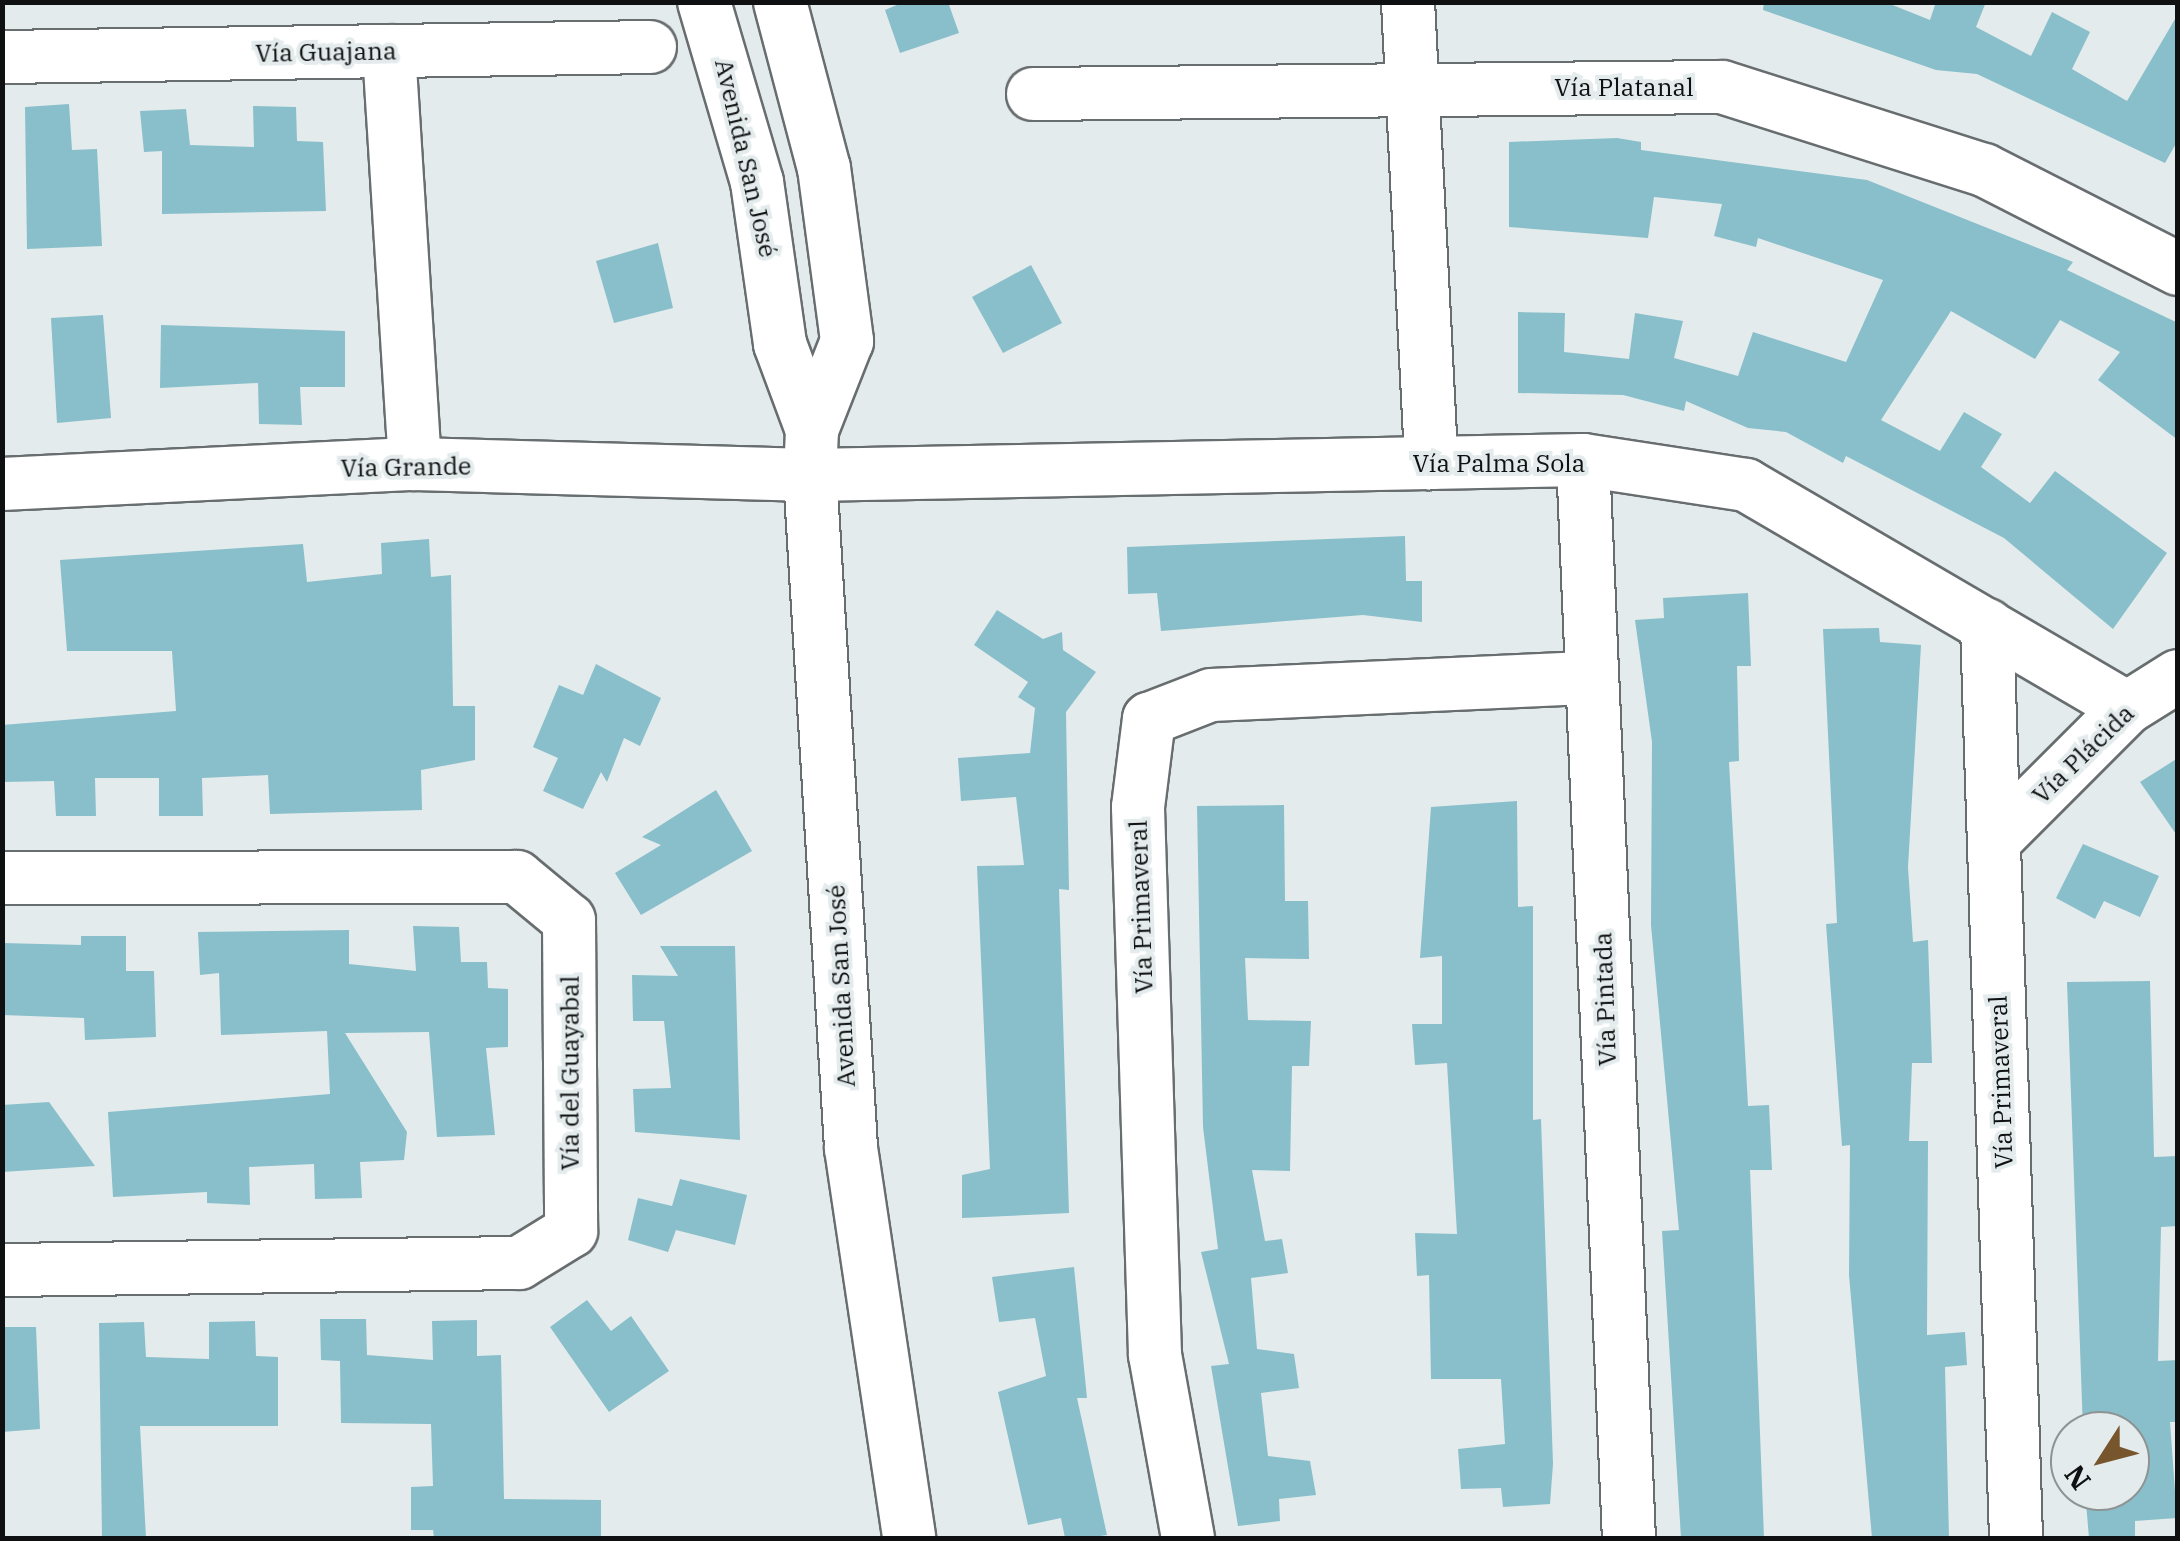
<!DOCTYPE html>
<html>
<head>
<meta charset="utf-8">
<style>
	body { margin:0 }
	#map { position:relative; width:2180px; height:1541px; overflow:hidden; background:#e4ebec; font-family:"IBM Plex Serif",serif }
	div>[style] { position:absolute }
	.building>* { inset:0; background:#88bfca }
	.roads { filter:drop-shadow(2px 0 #686d6f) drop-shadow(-2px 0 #686d6f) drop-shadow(0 2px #686d6f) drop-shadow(0 -2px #686d6f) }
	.minor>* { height:52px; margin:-26px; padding:0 26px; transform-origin:26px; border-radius:26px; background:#fff }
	span { translate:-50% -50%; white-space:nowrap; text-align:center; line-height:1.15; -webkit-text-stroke:8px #e4ebec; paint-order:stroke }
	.street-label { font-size:25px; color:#0e1011 }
	.frame { position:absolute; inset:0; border:5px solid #0e1011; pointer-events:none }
	.north { position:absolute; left:2050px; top:1411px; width:100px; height:100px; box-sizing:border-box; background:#e4ebec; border:2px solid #8e9394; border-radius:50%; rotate:234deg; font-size:28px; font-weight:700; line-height:40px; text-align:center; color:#0e1011 }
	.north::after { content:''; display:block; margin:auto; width:35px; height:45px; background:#77552d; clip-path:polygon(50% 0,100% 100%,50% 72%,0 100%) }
</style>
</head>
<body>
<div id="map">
	<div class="building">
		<div style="clip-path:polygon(904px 2px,948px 2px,959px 33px,900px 53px,885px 10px)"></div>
		<div style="clip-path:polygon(1764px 2px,1885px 2px,1930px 20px,1936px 2px,1986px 2px,1976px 27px,2031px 56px,2052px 12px,2090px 32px,2072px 69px,2127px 101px,2178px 14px,2178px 140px,2165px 163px,1977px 74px,1936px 70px,1763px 10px)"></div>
		<div style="clip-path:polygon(69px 104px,72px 150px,97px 149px,102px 246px,27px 249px,25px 107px)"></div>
		<div style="clip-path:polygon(253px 106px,296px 107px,297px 141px,323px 142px,326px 211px,162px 214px,162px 151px,144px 152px,140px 111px,186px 109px,190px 145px,254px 147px)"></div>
		<div style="clip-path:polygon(1617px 138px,1641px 142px,1641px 150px,1867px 180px,2073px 262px,2067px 270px,2178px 323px,2178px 440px,2098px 380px,2120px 352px,2060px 320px,2035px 359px,1951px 311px,1881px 420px,1940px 451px,1964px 412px,2002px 434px,1981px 467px,2030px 503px,2055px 471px,2167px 553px,2113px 629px,2004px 538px,1846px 456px,1843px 463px,1786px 432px,1748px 428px,1686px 401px,1684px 411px,1623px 395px,1518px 393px,1518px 312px,1565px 313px,1564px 352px,1629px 359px,1635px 313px,1683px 321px,1674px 358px,1738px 376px,1753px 332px,1846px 362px,1883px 280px,1758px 238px,1756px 247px,1714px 236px,1722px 204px,1654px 197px,1648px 238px,1509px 227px,1509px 142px)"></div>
		<div style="clip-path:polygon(658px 243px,673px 308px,614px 323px,596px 261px)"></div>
		<div style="clip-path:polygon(1031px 265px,1062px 323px,1003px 353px,972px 297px)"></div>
		<div style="clip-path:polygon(103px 315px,111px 418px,57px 423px,51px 318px)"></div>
		<div style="clip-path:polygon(161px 325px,345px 331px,345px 387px,300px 387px,302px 425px,259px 424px,258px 383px,160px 388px)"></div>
		<div style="clip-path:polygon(1405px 536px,1406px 581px,1422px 581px,1422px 622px,1363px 615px,1161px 631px,1157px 593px,1128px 594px,1127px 547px)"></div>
		<div style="clip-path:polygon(429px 539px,431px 577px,451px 575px,453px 706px,475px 706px,475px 760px,421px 770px,422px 810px,270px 814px,268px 775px,202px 778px,203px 816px,159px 816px,159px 778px,95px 778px,96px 816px,56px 816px,54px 781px,2px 782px,2px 725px,176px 711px,172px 651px,67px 651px,60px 560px,303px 544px,307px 582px,382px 574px,381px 543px)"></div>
		<div style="clip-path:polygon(1748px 593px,1751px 666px,1737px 666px,1739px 761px,1729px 762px,1748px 1106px,1769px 1105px,1772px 1170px,1750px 1170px,1764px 1538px,1681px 1538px,1662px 1231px,1679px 1230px,1651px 925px,1652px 742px,1635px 620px,1664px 618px,1663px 598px)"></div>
		<div style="clip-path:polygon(997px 610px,1043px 639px,1062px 632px,1063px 650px,1096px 672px,1066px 712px,1069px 890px,1059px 889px,1069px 1213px,962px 1218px,962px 1175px,990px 1169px,977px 866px,1024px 865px,1016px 797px,961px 801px,958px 758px,1030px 753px,1035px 708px,1018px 697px,1028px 682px,974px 645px)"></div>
		<div style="clip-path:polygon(1879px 628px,1880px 642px,1921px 645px,1908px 867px,1913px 942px,1928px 940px,1932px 1063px,1912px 1063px,1909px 1141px,1928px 1141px,1927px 1335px,1965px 1332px,1967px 1365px,1945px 1367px,1949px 1538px,1872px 1538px,1849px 1275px,1850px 1145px,1842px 1146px,1826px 924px,1837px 923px,1823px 629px)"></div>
		<div style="clip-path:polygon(596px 664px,661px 698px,640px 746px,624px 738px,607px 782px,601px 772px,583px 809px,543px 791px,558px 758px,533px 747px,559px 685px,583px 695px)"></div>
		<div style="clip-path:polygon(2178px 758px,2178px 837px,2140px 782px)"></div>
		<div style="clip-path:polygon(716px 790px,752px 851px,641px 915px,615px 873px,661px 845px,642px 837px)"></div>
		<div style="clip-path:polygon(1517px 801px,1518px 907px,1533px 906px,1533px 1120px,1541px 1119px,1553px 1464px,1550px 1504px,1503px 1507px,1501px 1488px,1461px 1489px,1458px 1449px,1505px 1444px,1501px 1379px,1431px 1379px,1429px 1275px,1417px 1276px,1415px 1233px,1457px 1234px,1447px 1063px,1415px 1065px,1412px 1024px,1442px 1024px,1442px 956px,1420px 958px,1431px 807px)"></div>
		<div style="clip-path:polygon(1284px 805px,1285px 901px,1308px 901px,1309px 959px,1245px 958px,1248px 1020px,1311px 1021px,1309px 1066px,1292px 1066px,1290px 1171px,1252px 1170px,1265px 1241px,1282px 1239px,1288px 1273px,1251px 1278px,1257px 1349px,1294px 1354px,1299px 1388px,1261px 1393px,1268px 1456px,1310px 1461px,1316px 1495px,1279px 1499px,1280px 1521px,1238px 1526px,1211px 1366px,1229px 1364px,1201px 1252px,1218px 1249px,1203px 1127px,1197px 806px)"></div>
		<div style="clip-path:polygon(2083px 844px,2159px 876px,2140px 917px,2104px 901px,2095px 919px,2056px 898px)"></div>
		<div style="clip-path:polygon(413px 926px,459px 927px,461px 962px,487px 962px,488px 988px,508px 989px,508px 1047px,486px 1048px,495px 1135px,437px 1137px,429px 1032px,345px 1033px,407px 1132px,404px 1160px,360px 1162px,362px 1198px,315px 1199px,314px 1164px,249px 1167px,250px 1205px,207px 1203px,207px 1192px,113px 1197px,108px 1112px,330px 1094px,327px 1031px,221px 1035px,219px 973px,200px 975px,198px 932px,349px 930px,349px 964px,416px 971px)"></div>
		<div style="clip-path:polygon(81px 936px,126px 936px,126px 971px,154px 971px,156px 1037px,85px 1040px,84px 1018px,2px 1015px,2px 943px,81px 945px)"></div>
		<div style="clip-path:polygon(660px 946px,735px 946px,740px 1140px,635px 1132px,633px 1089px,671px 1088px,664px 1021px,633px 1021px,632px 975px,678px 976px)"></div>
		<div style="clip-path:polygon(2150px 981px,2154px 1157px,2178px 1156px,2178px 1226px,2161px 1227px,2158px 1361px,2178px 1360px,2178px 1422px,2170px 1422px,2177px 1518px,2135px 1521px,2135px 1538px,2089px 1538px,2085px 1491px,2130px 1491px,2130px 1431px,2083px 1431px,2067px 982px)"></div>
		<div style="clip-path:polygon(49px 1102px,95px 1166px,2px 1172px,2px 1105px)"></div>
		<div style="clip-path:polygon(680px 1179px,747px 1195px,735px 1245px,676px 1230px,668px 1252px,628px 1240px,638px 1198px,672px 1206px)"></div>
		<div style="clip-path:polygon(1074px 1267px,1087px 1398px,1077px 1398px,1107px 1535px,1086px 1538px,1065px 1538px,1061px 1518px,1028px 1525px,998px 1392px,1046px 1376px,1035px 1318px,999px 1322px,992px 1277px)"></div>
		<div style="clip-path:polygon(587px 1300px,611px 1331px,631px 1316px,669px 1371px,609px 1412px,550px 1327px)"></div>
		<div style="clip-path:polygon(320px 1319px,366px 1319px,367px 1355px,433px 1360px,432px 1321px,477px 1320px,477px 1356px,501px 1355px,504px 1499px,601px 1500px,601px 1538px,434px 1538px,433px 1530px,411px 1530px,411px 1487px,433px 1486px,431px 1424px,341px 1423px,340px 1361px,321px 1360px)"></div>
		<div style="clip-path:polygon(255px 1321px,256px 1356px,278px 1357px,278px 1426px,140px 1426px,146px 1538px,102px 1538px,99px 1323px,144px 1322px,146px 1357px,209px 1359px,209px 1322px)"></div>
		<div style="clip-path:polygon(2px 1327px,36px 1327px,40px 1429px,2px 1432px)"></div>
	</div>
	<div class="roads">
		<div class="minor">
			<div style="left:704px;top:2px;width:188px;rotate:73.6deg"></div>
			<div style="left:757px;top:182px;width:164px;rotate:81.9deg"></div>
			<div style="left:780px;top:344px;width:92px;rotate:69.6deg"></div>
			<div style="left:780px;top:2px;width:172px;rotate:75.2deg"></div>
			<div style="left:824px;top:168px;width:175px;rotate:82.4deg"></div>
			<div style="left:847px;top:341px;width:96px;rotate:111.5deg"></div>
			<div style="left:812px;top:430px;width:45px;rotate:92.5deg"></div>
			<div style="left:810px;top:475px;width:674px;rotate:86.51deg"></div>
			<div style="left:851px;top:1148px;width:394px;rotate:81.5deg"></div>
			<div style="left:1408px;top:2px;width:462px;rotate:87.1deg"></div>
			<div style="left:389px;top:51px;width:414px;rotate:86.4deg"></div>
			<div style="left:2px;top:57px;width:648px;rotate:-0.88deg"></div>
			<div style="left:1033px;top:94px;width:689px;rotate:-0.58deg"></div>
			<div style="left:1722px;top:87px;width:275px;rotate:17.6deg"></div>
			<div style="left:1984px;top:170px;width:218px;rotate:27deg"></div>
			<div style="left:1583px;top:460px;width:1079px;rotate:87.56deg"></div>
			<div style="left:2px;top:484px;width:413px;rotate:-2.8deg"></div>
			<div style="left:415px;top:464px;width:395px;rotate:1.6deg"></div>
			<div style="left:810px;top:475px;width:773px;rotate:-1.11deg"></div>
			<div style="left:1583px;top:460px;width:165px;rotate:8.7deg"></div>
			<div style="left:1746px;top:485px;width:441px;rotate:30.3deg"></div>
			<div style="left:1987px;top:625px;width:913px;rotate:88.18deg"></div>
			<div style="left:1994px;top:841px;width:188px;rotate:-45deg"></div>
			<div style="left:2127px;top:708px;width:60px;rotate:-32.1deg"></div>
			<div style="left:2px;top:878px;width:515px;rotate:-0.11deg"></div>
			<div style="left:517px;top:877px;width:67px;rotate:39.6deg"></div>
			<div style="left:569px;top:920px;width:311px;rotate:89.6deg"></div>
			<div style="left:571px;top:1231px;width:61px;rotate:148.4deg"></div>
			<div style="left:519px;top:1263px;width:517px;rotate:179.22deg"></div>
			<div style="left:1188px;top:1538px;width:186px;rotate:-100.2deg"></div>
			<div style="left:1155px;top:1355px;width:548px;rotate:-91.78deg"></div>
			<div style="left:1138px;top:807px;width:89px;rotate:-82.9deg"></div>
			<div style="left:1149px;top:719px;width:66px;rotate:-21.2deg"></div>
			<div style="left:1211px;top:695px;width:380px;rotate:-2.6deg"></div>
		</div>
	</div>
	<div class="street-label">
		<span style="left:326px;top:52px;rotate:-1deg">Vía Guajana</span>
		<span style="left:1624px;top:87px">Vía Platanal</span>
		<span style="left:746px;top:158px;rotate:77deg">Avenida San José</span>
		<span style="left:1499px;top:463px">Vía Palma Sola</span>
		<span style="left:406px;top:467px;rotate:-1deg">Vía Grande</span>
		<span style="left:2083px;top:754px;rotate:-44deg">Vía Plácida</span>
		<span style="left:1141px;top:907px;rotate:-92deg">Vía Primaveral</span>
		<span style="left:841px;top:986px;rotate:-93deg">Avenida San José</span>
		<span style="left:1605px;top:999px;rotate:-92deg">Vía Pintada</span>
		<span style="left:570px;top:1073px;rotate:-90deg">Vía del Guayabal</span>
		<span style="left:2001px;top:1082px;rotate:-92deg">Vía Primaveral</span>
	</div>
	<div class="frame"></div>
	<div class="north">N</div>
</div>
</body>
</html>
